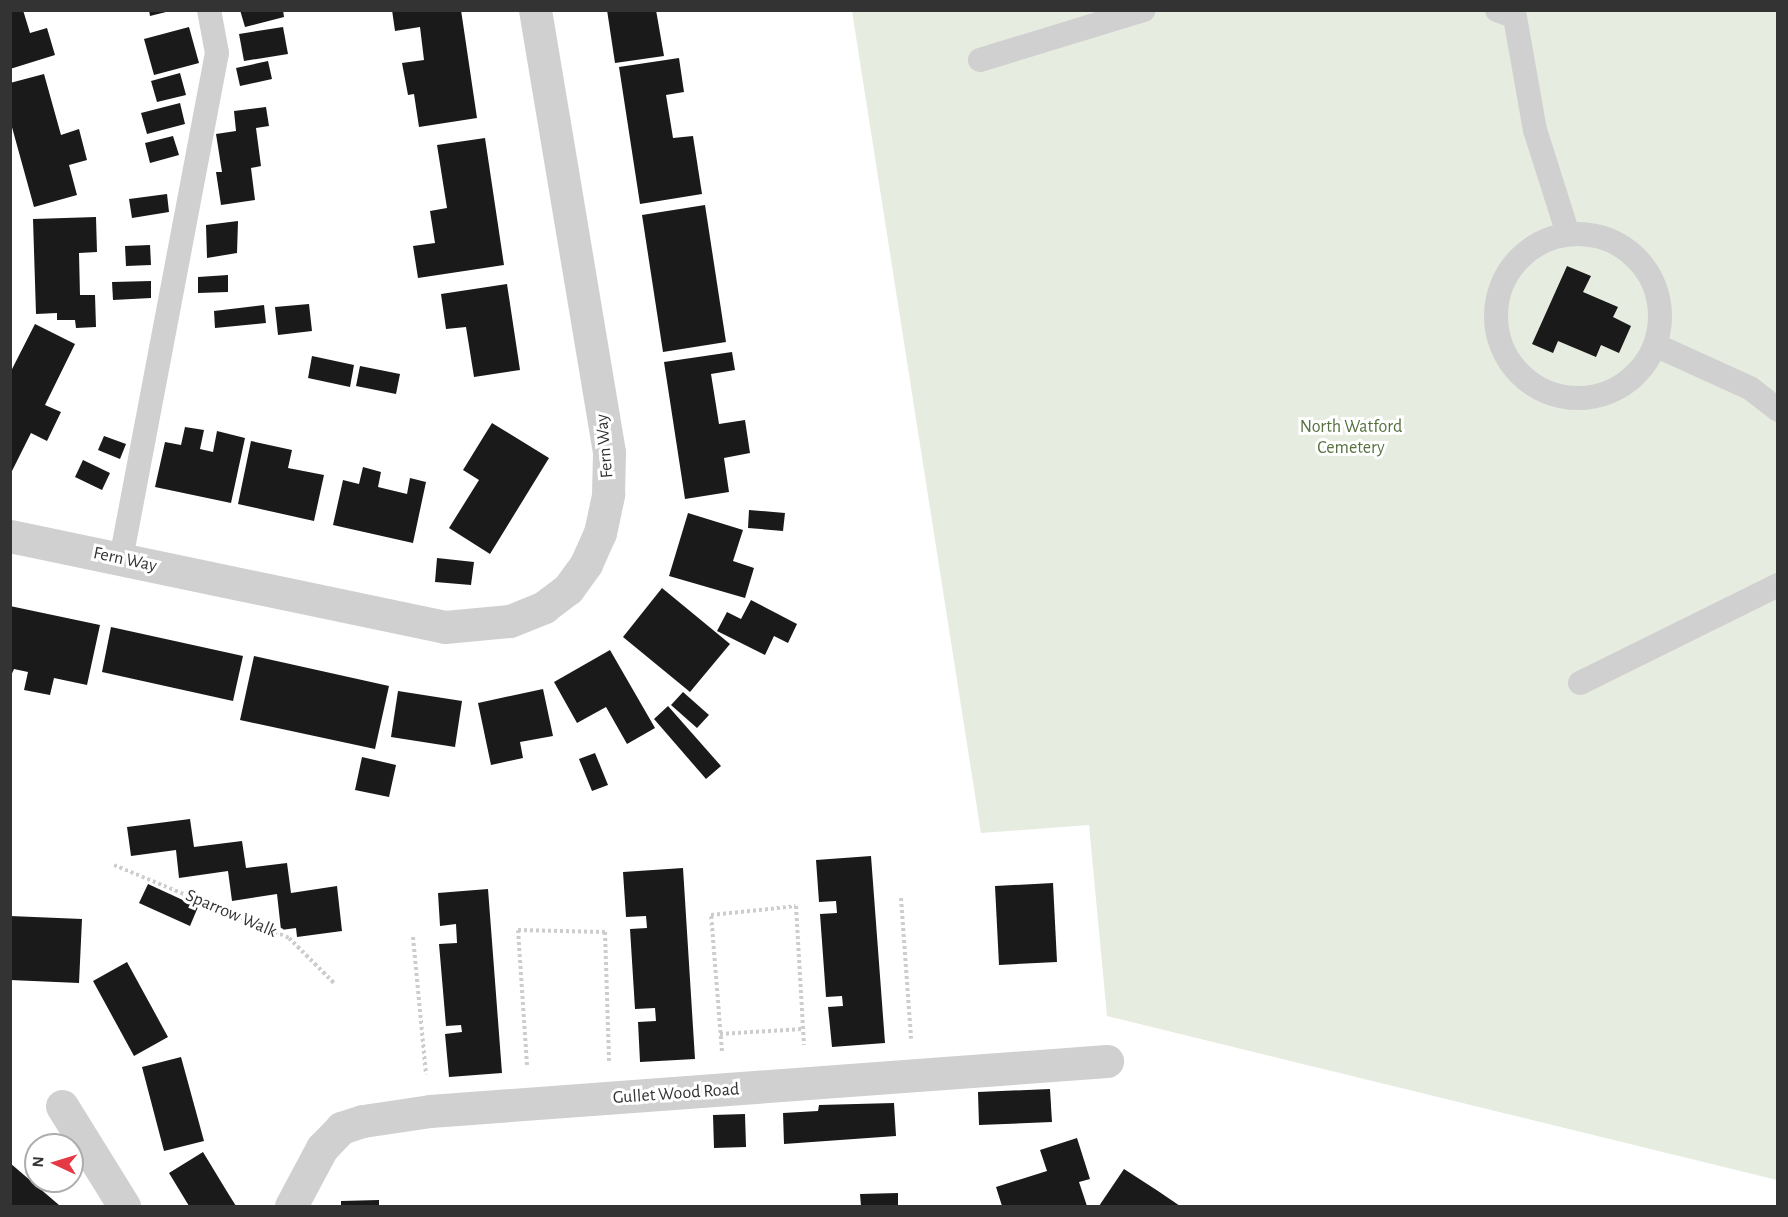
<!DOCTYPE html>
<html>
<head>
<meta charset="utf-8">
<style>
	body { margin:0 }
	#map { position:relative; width:1788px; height:1217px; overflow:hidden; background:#fff; font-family:"Alegreya Sans",sans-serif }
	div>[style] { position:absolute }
	.green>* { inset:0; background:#e6ecdf }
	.building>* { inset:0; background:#1a1a1a }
	.path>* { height:4px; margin-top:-2px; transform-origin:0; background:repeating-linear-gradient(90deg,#cdcdcd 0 3px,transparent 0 6px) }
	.lane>* { height:24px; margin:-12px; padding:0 12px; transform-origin:12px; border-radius:12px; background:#d0d0d0 }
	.lane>.ring { margin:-12px; padding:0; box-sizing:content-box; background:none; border:24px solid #d0d0d0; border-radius:50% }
	.street>* { height:33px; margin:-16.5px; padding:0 16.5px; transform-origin:16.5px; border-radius:16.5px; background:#d0d0d0 }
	span { translate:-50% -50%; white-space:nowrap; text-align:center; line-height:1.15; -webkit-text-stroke:6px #fff; paint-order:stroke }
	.park-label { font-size:18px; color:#56703f }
	.street-label { font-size:18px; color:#333 }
	.frame { position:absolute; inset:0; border:12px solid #333; pointer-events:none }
	.north { position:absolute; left:24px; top:1133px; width:60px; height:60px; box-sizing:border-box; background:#fff; border:2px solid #adadad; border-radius:50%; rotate:274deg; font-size:16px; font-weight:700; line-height:24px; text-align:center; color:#333 }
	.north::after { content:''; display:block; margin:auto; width:21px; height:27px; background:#e63946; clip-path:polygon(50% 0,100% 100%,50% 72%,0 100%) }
</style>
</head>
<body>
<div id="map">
	<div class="green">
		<div style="clip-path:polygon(852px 11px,1777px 11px,1777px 1180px,1107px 1016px,1089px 825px,981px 833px)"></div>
	</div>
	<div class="building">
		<div style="clip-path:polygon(10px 10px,23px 10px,30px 33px,47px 28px,55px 55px,10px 69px)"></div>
		<div style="clip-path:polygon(149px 10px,170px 10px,170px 11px,150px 16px)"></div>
		<div style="clip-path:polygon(240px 10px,283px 10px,284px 17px,245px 27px)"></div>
		<div style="clip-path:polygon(392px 10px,461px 10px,477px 118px,419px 127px,414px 94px,408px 95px,402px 63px,424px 60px,420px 27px,395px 31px)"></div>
		<div style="clip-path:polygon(607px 10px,656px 10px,664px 56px,615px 63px)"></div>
		<div style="clip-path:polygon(189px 27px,199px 63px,154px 75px,144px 39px)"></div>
		<div style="clip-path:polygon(283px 27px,288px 54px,244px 61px,239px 34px)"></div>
		<div style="clip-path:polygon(679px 58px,684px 92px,666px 95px,673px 138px,693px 136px,702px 194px,640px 204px,619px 67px)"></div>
		<div style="clip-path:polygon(268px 61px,272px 79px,240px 86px,236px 68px)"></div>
		<div style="clip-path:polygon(180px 73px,186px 95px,157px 102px,151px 81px)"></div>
		<div style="clip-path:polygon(44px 74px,61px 135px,79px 129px,87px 160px,69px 165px,77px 195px,34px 207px,10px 120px,10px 83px)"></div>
		<div style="clip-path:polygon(180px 103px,185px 124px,147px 134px,141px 113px)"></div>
		<div style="clip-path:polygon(266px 107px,269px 126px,256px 128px,261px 166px,251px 168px,255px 200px,221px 205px,216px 172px,222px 172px,216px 134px,236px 131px,234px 111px)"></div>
		<div style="clip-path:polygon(173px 136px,179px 155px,150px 163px,145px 143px)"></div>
		<div style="clip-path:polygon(485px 138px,504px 265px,418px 278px,413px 246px,435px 243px,430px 211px,447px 208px,437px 145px)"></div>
		<div style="clip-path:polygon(167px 194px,169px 212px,132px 218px,129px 199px)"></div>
		<div style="clip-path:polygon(705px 205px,726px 342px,663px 352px,642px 215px)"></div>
		<div style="clip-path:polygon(96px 217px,97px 252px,79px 253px,80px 295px,95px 295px,96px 327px,76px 328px,75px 320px,57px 320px,57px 313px,36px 314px,33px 219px)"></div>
		<div style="clip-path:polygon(238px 221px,237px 253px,207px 258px,206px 225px)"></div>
		<div style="clip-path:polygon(150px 245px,151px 265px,126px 266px,125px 246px)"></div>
		<div style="clip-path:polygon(1567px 266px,1591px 276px,1583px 292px,1618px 307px,1613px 317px,1631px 326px,1619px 353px,1601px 345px,1596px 357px,1558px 341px,1553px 353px,1532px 344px)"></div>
		<div style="clip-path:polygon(228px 275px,228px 292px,198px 293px,198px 277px)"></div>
		<div style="clip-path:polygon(151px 281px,151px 298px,113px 300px,112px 282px)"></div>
		<div style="clip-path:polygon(507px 284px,520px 370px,474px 377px,466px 327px,446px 329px,441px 294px)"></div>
		<div style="clip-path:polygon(309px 304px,312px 331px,278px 335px,275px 307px)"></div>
		<div style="clip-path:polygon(264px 305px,266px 323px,215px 328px,214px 311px)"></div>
		<div style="clip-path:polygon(35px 324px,75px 344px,45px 405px,61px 412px,47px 441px,31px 433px,10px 475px,10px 373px)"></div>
		<div style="clip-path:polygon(732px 352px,735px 370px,711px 374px,719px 424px,745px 420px,750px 453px,724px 458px,729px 492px,685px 499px,664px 362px)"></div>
		<div style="clip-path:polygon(312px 356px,354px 365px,350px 387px,308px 378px)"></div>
		<div style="clip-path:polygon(360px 366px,400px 374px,396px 394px,356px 386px)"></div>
		<div style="clip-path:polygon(492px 423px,549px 458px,490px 554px,449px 528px,479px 480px,463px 470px)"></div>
		<div style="clip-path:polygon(185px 427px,204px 430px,200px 449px,213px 452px,217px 431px,245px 438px,231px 503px,155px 487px,165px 442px,181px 445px)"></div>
		<div style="clip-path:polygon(104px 436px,126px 444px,120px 459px,98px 450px)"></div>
		<div style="clip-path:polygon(251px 441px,292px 450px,288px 468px,324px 475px,314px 521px,238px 504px)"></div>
		<div style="clip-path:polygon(83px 460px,110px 473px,102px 490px,75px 477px)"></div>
		<div style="clip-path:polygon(363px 467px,381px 472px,378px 487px,407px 494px,410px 478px,426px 482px,413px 543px,333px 525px,343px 480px,359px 484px)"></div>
		<div style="clip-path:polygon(749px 510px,785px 513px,783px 531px,748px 528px)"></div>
		<div style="clip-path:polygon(688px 513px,743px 530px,733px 561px,754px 568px,745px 598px,669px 576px)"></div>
		<div style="clip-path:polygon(437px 558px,474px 562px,471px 585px,435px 582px)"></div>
		<div style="clip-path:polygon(662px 588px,730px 644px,690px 692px,623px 637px)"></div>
		<div style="clip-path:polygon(751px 600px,797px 624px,788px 643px,774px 636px,765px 655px,717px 631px,727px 612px,741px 619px)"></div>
		<div style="clip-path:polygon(10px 606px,100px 625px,87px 685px,54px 678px,50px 695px,24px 690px,28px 672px,14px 669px,10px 678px)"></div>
		<div style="clip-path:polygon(111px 627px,243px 656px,233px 701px,102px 672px)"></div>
		<div style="clip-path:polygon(610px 650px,655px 728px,627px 744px,606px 707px,577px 723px,554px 682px)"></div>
		<div style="clip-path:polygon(254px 656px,389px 686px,375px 749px,240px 720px)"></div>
		<div style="clip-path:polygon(543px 689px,553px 736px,520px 742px,523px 758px,491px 765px,478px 703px)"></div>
		<div style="clip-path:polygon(398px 691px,462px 701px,455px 747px,391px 737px)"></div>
		<div style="clip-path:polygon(683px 692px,709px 715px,697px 728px,671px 705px)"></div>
		<div style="clip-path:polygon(668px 706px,721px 766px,706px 779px,654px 719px)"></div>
		<div style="clip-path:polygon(595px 753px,608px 785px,592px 791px,579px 759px)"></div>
		<div style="clip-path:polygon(362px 757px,396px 765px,389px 797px,355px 790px)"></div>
		<div style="clip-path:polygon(190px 819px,194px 847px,242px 841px,246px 868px,287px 863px,291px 893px,337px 886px,342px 931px,297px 937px,296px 928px,281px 930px,277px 894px,232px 901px,228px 871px,179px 878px,176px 850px,131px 856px,127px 827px)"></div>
		<div style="clip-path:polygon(871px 856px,885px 1043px,832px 1047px,828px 1007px,843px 1006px,842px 996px,826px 997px,820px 914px,837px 913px,836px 901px,819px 902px,816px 860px)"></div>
		<div style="clip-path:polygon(683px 868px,695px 1059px,640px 1062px,638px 1022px,656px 1021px,655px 1008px,635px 1009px,630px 929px,647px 928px,646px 916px,626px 917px,623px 872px)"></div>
		<div style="clip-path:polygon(1053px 883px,1057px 962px,999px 965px,995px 886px)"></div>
		<div style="clip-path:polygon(148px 884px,198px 907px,190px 926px,139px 903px)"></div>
		<div style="clip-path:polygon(488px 889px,502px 1073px,449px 1077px,445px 1034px,462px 1032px,461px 1025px,446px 1026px,439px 944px,457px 943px,456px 924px,440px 926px,438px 893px)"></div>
		<div style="clip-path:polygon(10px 916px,82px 919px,79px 983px,10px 980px)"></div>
		<div style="clip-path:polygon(127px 962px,168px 1037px,134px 1056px,93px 981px)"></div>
		<div style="clip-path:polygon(181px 1057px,204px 1141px,164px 1151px,142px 1067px)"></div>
		<div style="clip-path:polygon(1050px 1089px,1052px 1122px,979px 1125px,978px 1092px)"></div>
		<div style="clip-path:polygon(894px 1103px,896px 1136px,784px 1144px,783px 1113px,818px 1111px,819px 1105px)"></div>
		<div style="clip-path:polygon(745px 1114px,746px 1147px,714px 1148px,713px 1115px)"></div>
		<div style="clip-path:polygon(1077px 1138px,1090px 1179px,1079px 1182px,1087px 1206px,1002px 1206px,996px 1187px,1047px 1171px,1040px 1150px)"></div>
		<div style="clip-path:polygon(203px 1152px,226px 1190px,236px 1206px,189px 1206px,169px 1173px)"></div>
		<div style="clip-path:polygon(10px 1163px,59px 1205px,58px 1206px,10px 1206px)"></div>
		<div style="clip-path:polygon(1124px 1169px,1158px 1191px,1180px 1206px,1099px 1206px)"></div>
		<div style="clip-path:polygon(898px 1193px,898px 1206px,861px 1206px,860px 1194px)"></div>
		<div style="clip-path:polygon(379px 1200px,379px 1206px,341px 1206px,341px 1201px)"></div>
	</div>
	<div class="path">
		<div style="left:114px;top:865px;width:190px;rotate:22.6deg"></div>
		<div style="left:289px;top:938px;width:64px;rotate:45deg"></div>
		<div style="left:901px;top:898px;width:141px;rotate:85.9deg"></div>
		<div style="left:413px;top:937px;width:138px;rotate:84.6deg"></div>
		<div style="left:720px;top:1034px;width:82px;rotate:-3.5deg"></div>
		<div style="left:722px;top:1051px;width:136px;rotate:-94.6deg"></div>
		<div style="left:711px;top:915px;width:85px;rotate:-6deg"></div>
		<div style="left:796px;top:906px;width:139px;rotate:86.7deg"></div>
		<div style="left:527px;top:1065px;width:135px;rotate:-93.8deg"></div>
		<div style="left:518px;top:930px;width:87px;rotate:1.3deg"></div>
		<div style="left:605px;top:932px;width:129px;rotate:88.2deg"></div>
	</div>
	<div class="lane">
		<div style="left:1497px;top:10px;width:19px;rotate:21deg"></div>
		<div style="left:1515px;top:17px;width:115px;rotate:80deg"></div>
		<div style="left:1535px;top:130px;width:109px;rotate:72.4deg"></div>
		<div style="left:980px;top:60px;width:171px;rotate:-17deg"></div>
		<div class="ring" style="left:1496px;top:234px;width:140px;height:140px"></div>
		<div style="left:1655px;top:345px;width:104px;rotate:24.4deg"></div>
		<div style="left:1750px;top:388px;width:36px;rotate:38deg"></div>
		<div style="left:121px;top:559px;width:515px;rotate:-79.26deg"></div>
		<div style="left:217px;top:53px;width:44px;rotate:-100.5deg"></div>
		<div style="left:1580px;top:683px;width:221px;rotate:-26.3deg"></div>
	</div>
	<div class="street">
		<div style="left:10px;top:536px;width:444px;rotate:11.8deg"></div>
		<div style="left:445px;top:627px;width:65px;rotate:-5.3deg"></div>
		<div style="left:510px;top:621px;width:37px;rotate:-22deg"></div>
		<div style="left:544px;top:607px;width:30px;rotate:-37deg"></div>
		<div style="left:568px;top:589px;width:31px;rotate:-54deg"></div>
		<div style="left:586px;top:564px;width:34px;rotate:-66deg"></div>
		<div style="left:600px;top:533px;width:40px;rotate:-78deg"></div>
		<div style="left:608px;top:494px;width:42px;rotate:-88.6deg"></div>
		<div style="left:609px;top:452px;width:448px;rotate:-99.5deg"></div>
		<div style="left:62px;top:1106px;width:118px;rotate:58.2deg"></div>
		<div style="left:291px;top:1206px;width:66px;rotate:-61.9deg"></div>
		<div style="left:322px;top:1148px;width:28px;rotate:-46deg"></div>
		<div style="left:341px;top:1128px;width:23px;rotate:-18deg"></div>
		<div style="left:363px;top:1121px;width:68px;rotate:-8.5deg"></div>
		<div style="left:430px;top:1111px;width:679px;rotate:-4.22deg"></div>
	</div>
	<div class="park-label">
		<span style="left:1351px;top:438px">North Watford<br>Cemetery</span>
	</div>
	<div class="street-label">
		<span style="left:605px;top:446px;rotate:-95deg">Fern Way</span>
		<span style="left:125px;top:560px;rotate:12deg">Fern Way</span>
		<span style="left:231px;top:914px;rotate:23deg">Sparrow Walk</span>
		<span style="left:676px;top:1094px;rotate:-4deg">Gullet Wood Road</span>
	</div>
	<div class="frame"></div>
	<div class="north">N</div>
</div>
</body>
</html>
